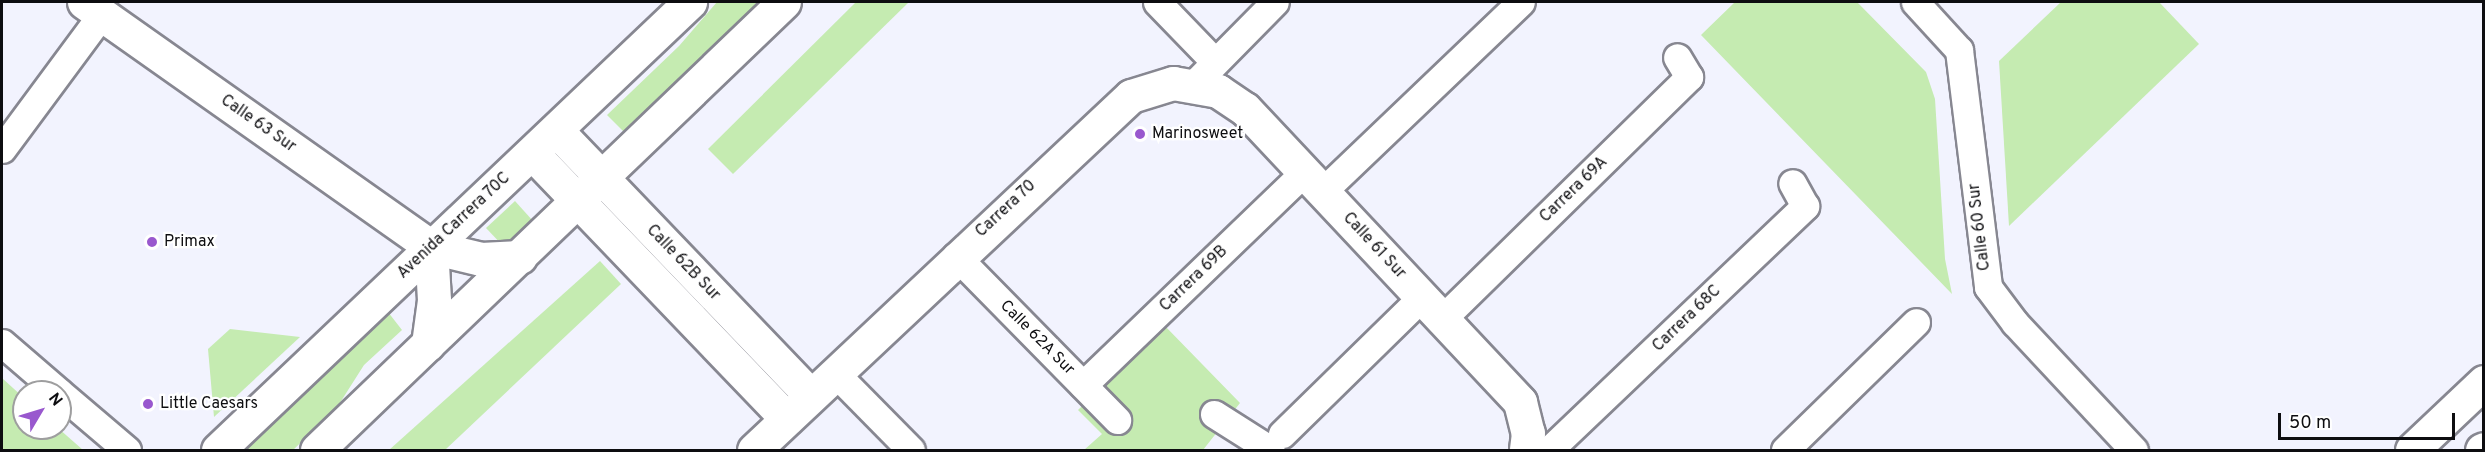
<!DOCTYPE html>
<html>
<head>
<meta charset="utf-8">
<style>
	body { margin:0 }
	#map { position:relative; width:2485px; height:452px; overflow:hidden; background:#f2f3fe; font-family:Overpass,sans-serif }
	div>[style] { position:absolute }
	.green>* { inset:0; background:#c5ebb1 }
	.roads { filter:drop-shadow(2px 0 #878791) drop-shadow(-2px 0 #878791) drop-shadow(0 2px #878791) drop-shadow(0 -2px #878791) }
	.minor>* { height:27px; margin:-13.5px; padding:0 13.5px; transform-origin:13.5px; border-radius:13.5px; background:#fff }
	.tertiary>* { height:33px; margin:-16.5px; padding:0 16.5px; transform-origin:16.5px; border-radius:16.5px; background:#fff }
	.primary>* { height:33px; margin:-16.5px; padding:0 16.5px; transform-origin:16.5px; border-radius:16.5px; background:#fff }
	.dots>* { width:16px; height:16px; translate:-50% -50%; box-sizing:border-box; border:3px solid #fff; border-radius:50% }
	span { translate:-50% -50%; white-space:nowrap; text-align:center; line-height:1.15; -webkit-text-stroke:4.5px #fff; paint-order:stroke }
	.street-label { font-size:16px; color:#0d0d10 }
	.poi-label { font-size:16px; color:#0d0d10 }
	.left { translate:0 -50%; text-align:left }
	.frame { position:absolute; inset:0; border:3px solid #0d0d10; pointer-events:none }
	.north { position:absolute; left:12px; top:380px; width:60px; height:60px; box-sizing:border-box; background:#fff; border:2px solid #9e9e9f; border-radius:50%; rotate:52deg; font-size:16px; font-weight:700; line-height:24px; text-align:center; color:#0d0d10 }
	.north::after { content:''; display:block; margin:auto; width:21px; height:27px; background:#9958ce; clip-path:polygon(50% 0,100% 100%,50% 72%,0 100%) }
	.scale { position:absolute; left:2278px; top:413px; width:177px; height:27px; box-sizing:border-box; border:3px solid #0d0d10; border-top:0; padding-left:8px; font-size:18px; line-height:21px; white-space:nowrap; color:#0d0d10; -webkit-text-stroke:4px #fff; paint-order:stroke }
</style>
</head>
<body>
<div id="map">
	<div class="green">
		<div style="clip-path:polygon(717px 2px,764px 2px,625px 133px,607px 115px,679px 46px)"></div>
		<div style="clip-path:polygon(856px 2px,909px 2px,733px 174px,708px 149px)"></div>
		<div style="clip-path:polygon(1735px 2px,1857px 2px,1926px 72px,1935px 99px,1945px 259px,1952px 294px,1701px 35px)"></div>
		<div style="clip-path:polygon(2061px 2px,2159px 2px,2199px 44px,2009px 226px,1999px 61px)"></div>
		<div style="clip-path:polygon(515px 201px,533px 221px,505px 248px,486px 228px)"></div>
		<div style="clip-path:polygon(600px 261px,621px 284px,445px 450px,389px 450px)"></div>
		<div style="clip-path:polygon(388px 312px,402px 330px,364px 365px,336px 409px,293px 450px,239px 450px)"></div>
		<div style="clip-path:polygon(1164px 325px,1240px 403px,1203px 450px,1084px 450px,1102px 434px,1078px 410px)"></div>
		<div style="clip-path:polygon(230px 329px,300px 337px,214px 417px,208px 349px)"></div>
		<div style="clip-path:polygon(2px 378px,24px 398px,24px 428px,58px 428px,83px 450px,2px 450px)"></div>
	</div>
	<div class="roads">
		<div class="minor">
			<div style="left:1157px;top:2px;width:83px;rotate:46deg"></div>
			<div style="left:1915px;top:2px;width:65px;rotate:47.5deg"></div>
			<div style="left:1959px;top:50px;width:239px;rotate:83deg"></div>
			<div style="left:1988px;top:287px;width:45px;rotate:53.1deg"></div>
			<div style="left:2015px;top:323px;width:174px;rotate:46.9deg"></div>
			<div style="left:1194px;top:84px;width:115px;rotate:-45.4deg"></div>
			<div style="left:2px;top:149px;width:168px;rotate:-53.5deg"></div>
			<div style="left:1322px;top:192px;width:275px;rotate:-43.7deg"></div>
			<div style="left:956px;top:256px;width:230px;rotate:45.5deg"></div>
			<div style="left:1442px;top:319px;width:346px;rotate:-44.4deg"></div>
			<div style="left:1689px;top:77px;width:23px;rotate:-121deg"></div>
			<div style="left:2px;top:343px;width:75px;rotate:40.7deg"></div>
			<div style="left:835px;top:373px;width:108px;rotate:45.4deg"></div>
			<div style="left:1083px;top:385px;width:307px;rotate:-43.9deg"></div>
			<div style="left:60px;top:393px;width:88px;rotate:40.4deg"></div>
			<div style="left:1214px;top:414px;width:67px;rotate:32.3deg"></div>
			<div style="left:1282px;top:434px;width:196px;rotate:-44.4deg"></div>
			<div style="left:1549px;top:450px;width:354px;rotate:-43.6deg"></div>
			<div style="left:1805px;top:206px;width:26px;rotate:-119deg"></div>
			<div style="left:1785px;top:450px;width:183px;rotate:-44.3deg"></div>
		</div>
		<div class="tertiary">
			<div style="left:84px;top:2px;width:425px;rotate:35.2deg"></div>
			<div style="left:431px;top:247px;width:51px;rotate:13.5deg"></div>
			<div style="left:481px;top:259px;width:39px;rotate:-3deg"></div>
			<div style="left:556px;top:130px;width:368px;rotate:46.2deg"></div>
			<div style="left:532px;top:153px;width:368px;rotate:46.2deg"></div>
			<div style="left:428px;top:344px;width:44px;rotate:-82.2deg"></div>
			<div style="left:434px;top:300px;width:53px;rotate:-93.2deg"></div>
			<div style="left:754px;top:450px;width:517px;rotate:-43.2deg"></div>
			<div style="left:1131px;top:96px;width:44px;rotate:-17.2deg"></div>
			<div style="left:1173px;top:83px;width:46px;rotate:10.1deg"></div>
			<div style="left:1218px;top:91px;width:32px;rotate:34deg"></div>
			<div style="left:1245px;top:109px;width:402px;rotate:46.8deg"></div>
			<div style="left:1520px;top:402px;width:32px;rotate:76deg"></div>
			<div style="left:1528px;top:433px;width:17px;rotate:97deg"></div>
			<div style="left:2412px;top:450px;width:99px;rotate:-43.4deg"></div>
			<div style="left:2482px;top:450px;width:2px;rotate:-27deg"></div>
		</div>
		<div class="primary">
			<div style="left:218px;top:450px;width:651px;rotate:-43.51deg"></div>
			<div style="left:317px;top:450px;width:647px;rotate:-43.81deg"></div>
		</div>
	</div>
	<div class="dots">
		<div style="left:1140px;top:134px;background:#9958ce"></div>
		<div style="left:152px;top:242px;background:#9958ce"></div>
		<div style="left:148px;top:404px;background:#9958ce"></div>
	</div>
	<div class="street-label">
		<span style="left:258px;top:124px;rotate:35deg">Calle 63 Sur</span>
		<span style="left:1574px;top:190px;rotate:-44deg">Carrera 69A</span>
		<span style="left:1006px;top:209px;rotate:-43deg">Carrera 70</span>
		<span style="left:454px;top:226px;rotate:-43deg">Avenida Carrera 70C</span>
		<span style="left:1980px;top:227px;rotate:-97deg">Calle 60 Sur</span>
		<span style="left:1374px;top:246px;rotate:47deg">Calle 61 Sur</span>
		<span style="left:683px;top:263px;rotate:46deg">Calle 62B Sur</span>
		<span style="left:1194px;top:279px;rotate:-44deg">Carrera 69B</span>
		<span style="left:1687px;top:319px;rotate:-44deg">Carrera 68C</span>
		<span style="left:1037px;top:338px;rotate:45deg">Calle 62A Sur</span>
	</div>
	<div class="poi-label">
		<span class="left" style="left:1152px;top:134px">Marinosweet</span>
		<span class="left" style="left:164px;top:242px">Primax</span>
		<span class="left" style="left:160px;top:404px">Little Caesars</span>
	</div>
	<div class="frame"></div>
	<div class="north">N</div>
	<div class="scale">50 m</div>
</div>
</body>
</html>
